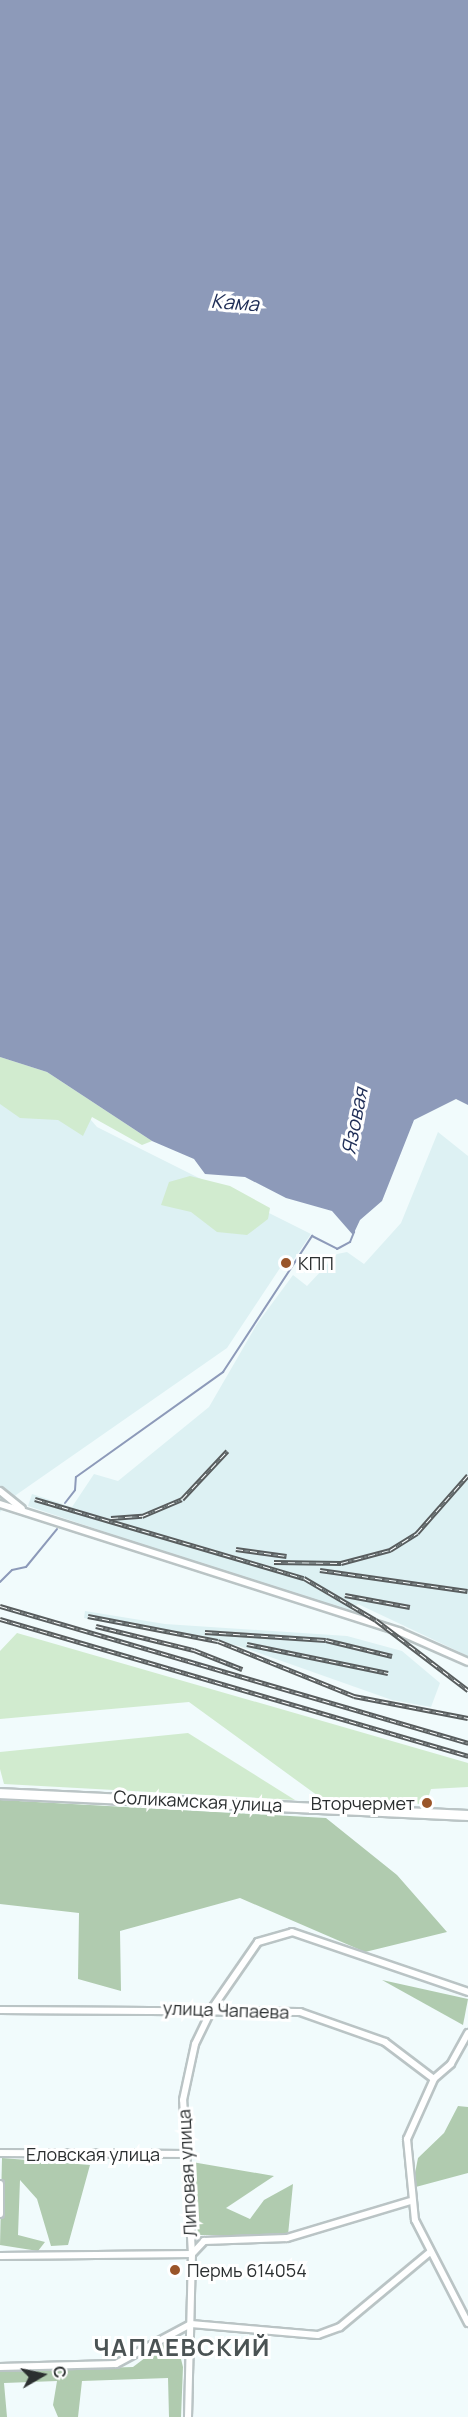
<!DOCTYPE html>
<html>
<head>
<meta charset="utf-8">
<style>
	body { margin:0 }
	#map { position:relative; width:468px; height:2417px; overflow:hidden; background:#f1fbfc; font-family:Manrope,sans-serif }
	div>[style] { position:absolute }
	.built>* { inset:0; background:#ddf1f3 }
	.green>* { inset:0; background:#d1ebcf }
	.forest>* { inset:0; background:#b0cbaf }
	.water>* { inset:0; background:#8d9ab9 }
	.stream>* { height:2px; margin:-1px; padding:0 1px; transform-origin:1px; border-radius:1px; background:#8d9ab9 }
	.roads { filter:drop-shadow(2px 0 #bac4c5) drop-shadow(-2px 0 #bac4c5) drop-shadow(0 2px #bac4c5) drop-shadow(0 -2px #bac4c5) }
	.minor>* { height:6px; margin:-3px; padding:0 3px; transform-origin:3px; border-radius:3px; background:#fff }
	.primary>* { height:9px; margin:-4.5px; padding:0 4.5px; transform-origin:4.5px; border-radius:4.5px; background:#fff }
	.rail>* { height:4.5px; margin-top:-2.25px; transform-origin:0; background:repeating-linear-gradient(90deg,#fff 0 7px,#585d5e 0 14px); box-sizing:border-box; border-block:2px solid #585d5e }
	.dots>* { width:16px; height:16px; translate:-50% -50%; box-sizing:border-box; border:3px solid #fff; border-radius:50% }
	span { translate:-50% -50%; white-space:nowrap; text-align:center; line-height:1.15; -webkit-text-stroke:6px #fff; paint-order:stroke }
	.poi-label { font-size:18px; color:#2b2f30 }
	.left { translate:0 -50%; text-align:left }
	.right { translate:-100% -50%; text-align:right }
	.street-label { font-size:18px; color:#2b2f30 }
	.water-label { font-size:20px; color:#1e2d56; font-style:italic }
	.district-label { font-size:24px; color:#4b5354; font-weight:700; letter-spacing:1.5px }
	.north { position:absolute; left:12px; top:2345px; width:60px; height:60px; -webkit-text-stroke:4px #fff; paint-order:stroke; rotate:81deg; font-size:16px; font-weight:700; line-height:24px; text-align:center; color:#2b2f30 }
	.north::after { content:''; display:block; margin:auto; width:21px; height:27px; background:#2b2f30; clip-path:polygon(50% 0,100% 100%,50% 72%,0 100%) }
</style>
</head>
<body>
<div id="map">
	<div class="built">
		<div style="clip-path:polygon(0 1080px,85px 1113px,97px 1127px,311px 1234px,286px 1271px,280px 1268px,227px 1348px,16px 1495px,0 1512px)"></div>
		<div style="clip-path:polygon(438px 1132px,468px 1156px,468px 1656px,358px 1604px,348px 1614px,28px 1506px,32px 1494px,72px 1507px,94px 1474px,118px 1481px,209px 1407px,257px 1324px,293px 1275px,307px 1286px,337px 1254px,347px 1252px,364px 1264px,401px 1223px)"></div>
		<div style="clip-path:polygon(85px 1611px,165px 1624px,347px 1636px,402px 1651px,440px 1683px,431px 1707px,392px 1700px,239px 1646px,84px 1618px)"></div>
	</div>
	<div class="green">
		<div style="clip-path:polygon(0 1057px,47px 1072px,152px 1141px,142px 1145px,92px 1117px,83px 1136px,58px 1120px,20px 1118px,0 1104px)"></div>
		<div style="clip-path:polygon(190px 1176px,230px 1186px,270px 1208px,268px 1219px,247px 1235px,217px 1232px,191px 1212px,161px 1205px,169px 1182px)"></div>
		<div style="clip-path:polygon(17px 1633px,468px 1763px,468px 1787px,431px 1789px,426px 1804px,325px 1801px,189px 1702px,0 1719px,0 1651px)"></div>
		<div style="clip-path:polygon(188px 1733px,295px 1800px,4px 1784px,0 1769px,0 1752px)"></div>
	</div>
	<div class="forest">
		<div style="clip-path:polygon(0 1800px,326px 1818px,397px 1875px,447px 1932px,365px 1952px,240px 1898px,120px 1931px,121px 1991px,78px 1979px,79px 1913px,0 1904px)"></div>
		<div style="clip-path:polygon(382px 1980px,468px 1999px,463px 2025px)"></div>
		<div style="clip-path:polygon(458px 2106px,468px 2107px,468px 2173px,412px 2188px,418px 2158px,444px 2133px)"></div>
		<div style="clip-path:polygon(2px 2158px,90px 2165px,68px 2245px,51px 2246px,37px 2199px,20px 2180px,18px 2235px,45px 2242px,38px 2251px,0 2245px)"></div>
		<div style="clip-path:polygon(192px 2162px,274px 2176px,226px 2208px,250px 2219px,264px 2200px,293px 2184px,288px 2235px,198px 2235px)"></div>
		<div style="clip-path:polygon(175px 2335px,183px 2367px,181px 2417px,169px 2417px,168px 2378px,82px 2381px,78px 2417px,58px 2417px,53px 2405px,57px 2381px,4px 2383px,7px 2417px,0 2417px,0 2371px,133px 2367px)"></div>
	</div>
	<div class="water">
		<div style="clip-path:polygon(0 0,468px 0,468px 1105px,456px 1099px,414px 1120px,382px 1201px,360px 1220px,353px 1235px,332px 1211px,286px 1198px,245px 1177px,205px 1174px,194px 1159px,152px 1141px,47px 1072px,0 1057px)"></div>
	</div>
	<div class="stream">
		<div style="left:65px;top:1503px;width:16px;rotate:-52deg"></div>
		<div style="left:75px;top:1490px;width:13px;rotate:-86deg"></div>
		<div style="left:76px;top:1477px;width:181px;rotate:-35.5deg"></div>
		<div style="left:223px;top:1372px;width:163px;rotate:-56.8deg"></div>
		<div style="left:312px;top:1236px;width:28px;rotate:27deg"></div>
		<div style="left:337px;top:1249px;width:15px;rotate:-28deg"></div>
		<div style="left:350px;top:1242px;width:11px;rotate:-68deg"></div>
		<div style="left:0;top:1582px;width:17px;rotate:-45deg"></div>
		<div style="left:12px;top:1570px;width:14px;rotate:-12deg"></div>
		<div style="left:26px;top:1567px;width:49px;rotate:-50.8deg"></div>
	</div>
	<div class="roads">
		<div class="minor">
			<div style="left:0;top:1491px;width:28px;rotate:39deg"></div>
			<div style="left:0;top:1504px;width:420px;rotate:17.7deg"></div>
			<div style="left:400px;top:1632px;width:74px;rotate:23.8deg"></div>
			<div style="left:0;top:2010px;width:300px;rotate:0.4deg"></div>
			<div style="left:300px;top:2012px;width:90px;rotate:19.4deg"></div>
			<div style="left:385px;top:2042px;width:61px;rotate:37.1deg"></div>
			<div style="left:468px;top:2033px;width:35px;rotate:119deg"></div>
			<div style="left:451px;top:2064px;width:23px;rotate:139deg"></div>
			<div style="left:434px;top:2079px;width:66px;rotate:114.2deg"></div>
			<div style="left:407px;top:2139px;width:81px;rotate:84.4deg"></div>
			<div style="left:415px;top:2220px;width:116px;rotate:62.8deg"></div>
			<div style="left:0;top:2153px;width:186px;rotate:0.3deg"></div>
			<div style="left:0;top:2184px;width:30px;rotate:90deg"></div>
			<div style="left:0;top:2256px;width:192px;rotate:-0.6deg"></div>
			<div style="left:192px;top:2254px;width:18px;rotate:-47deg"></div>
			<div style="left:204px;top:2241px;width:83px;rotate:-2.1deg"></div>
			<div style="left:287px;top:2238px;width:128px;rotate:-16.7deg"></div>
			<div style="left:0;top:2367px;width:116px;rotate:-1.5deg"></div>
			<div style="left:116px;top:2364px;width:85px;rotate:-28.1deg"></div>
			<div style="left:191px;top:2324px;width:127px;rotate:5deg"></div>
			<div style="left:318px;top:2335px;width:23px;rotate:-20deg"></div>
			<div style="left:340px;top:2327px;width:117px;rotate:-39.8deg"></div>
			<div style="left:188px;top:2417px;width:163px;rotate:-88.6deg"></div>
			<div style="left:192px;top:2254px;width:154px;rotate:-93.3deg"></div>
			<div style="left:183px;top:2100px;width:57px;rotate:-77.9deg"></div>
			<div style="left:195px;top:2044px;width:41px;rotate:-64.1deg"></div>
			<div style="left:213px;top:2007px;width:79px;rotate:-55.3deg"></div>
			<div style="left:258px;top:1942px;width:35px;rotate:-16deg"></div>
			<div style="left:292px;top:1932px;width:186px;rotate:18.8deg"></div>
		</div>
		<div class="primary">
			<div style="left:0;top:1793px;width:469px;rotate:2.7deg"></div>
		</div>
	</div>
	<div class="rail">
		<div style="left:35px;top:1499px;width:280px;rotate:16.4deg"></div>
		<div style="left:304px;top:1578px;width:83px;rotate:30.3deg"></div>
		<div style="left:376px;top:1620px;width:116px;rotate:37.3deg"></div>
		<div style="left:111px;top:1518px;width:31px;rotate:-4deg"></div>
		<div style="left:142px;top:1516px;width:43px;rotate:-23deg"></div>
		<div style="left:182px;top:1499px;width:66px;rotate:-46.8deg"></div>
		<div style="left:236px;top:1549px;width:51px;rotate:7.8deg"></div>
		<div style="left:274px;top:1562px;width:67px;rotate:0.9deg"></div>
		<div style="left:341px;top:1563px;width:51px;rotate:-14.9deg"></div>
		<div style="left:390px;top:1550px;width:32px;rotate:-32deg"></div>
		<div style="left:417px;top:1533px;width:77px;rotate:-48.7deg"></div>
		<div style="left:320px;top:1570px;width:149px;rotate:8.1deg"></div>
		<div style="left:345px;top:1595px;width:66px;rotate:10.5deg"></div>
		<div style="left:0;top:1606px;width:488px;rotate:16.3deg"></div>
		<div style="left:88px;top:1616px;width:132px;rotate:10.9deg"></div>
		<div style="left:218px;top:1641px;width:147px;rotate:22deg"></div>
		<div style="left:354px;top:1696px;width:116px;rotate:10.9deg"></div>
		<div style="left:0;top:1619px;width:488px;rotate:16.3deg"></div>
		<div style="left:96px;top:1626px;width:101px;rotate:13.8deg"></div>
		<div style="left:194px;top:1650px;width:52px;rotate:21.6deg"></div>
		<div style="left:205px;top:1632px;width:121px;rotate:3.8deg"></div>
		<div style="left:326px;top:1640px;width:68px;rotate:13.6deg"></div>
		<div style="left:247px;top:1644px;width:144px;rotate:11.6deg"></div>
	</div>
	<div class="dots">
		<div style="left:286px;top:1263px;background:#9a5529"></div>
		<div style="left:427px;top:1803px;background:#9a5529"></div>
		<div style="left:175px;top:2270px;background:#9a5529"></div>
	</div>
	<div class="poi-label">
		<span class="left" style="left:298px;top:1263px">КПП</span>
		<span class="right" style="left:415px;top:1803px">Вторчермет</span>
		<span class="left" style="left:187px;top:2270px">Пермь 614054</span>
	</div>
	<div class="street-label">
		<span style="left:198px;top:1801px;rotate:3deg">Соликамская улица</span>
		<span style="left:226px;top:2010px;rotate:2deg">улица Чапаева</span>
		<span style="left:93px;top:2154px">Еловская улица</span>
		<span style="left:187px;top:2173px;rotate:-93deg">Липовая улица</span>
	</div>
	<div class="water-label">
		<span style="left:235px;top:302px;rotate:4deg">Кама</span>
		<span style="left:354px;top:1121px;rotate:-79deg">Язовая</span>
	</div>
	<div class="district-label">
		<span style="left:182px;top:2347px">ЧАПАЕВСКИЙ</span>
	</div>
	<div class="north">С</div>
</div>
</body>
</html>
